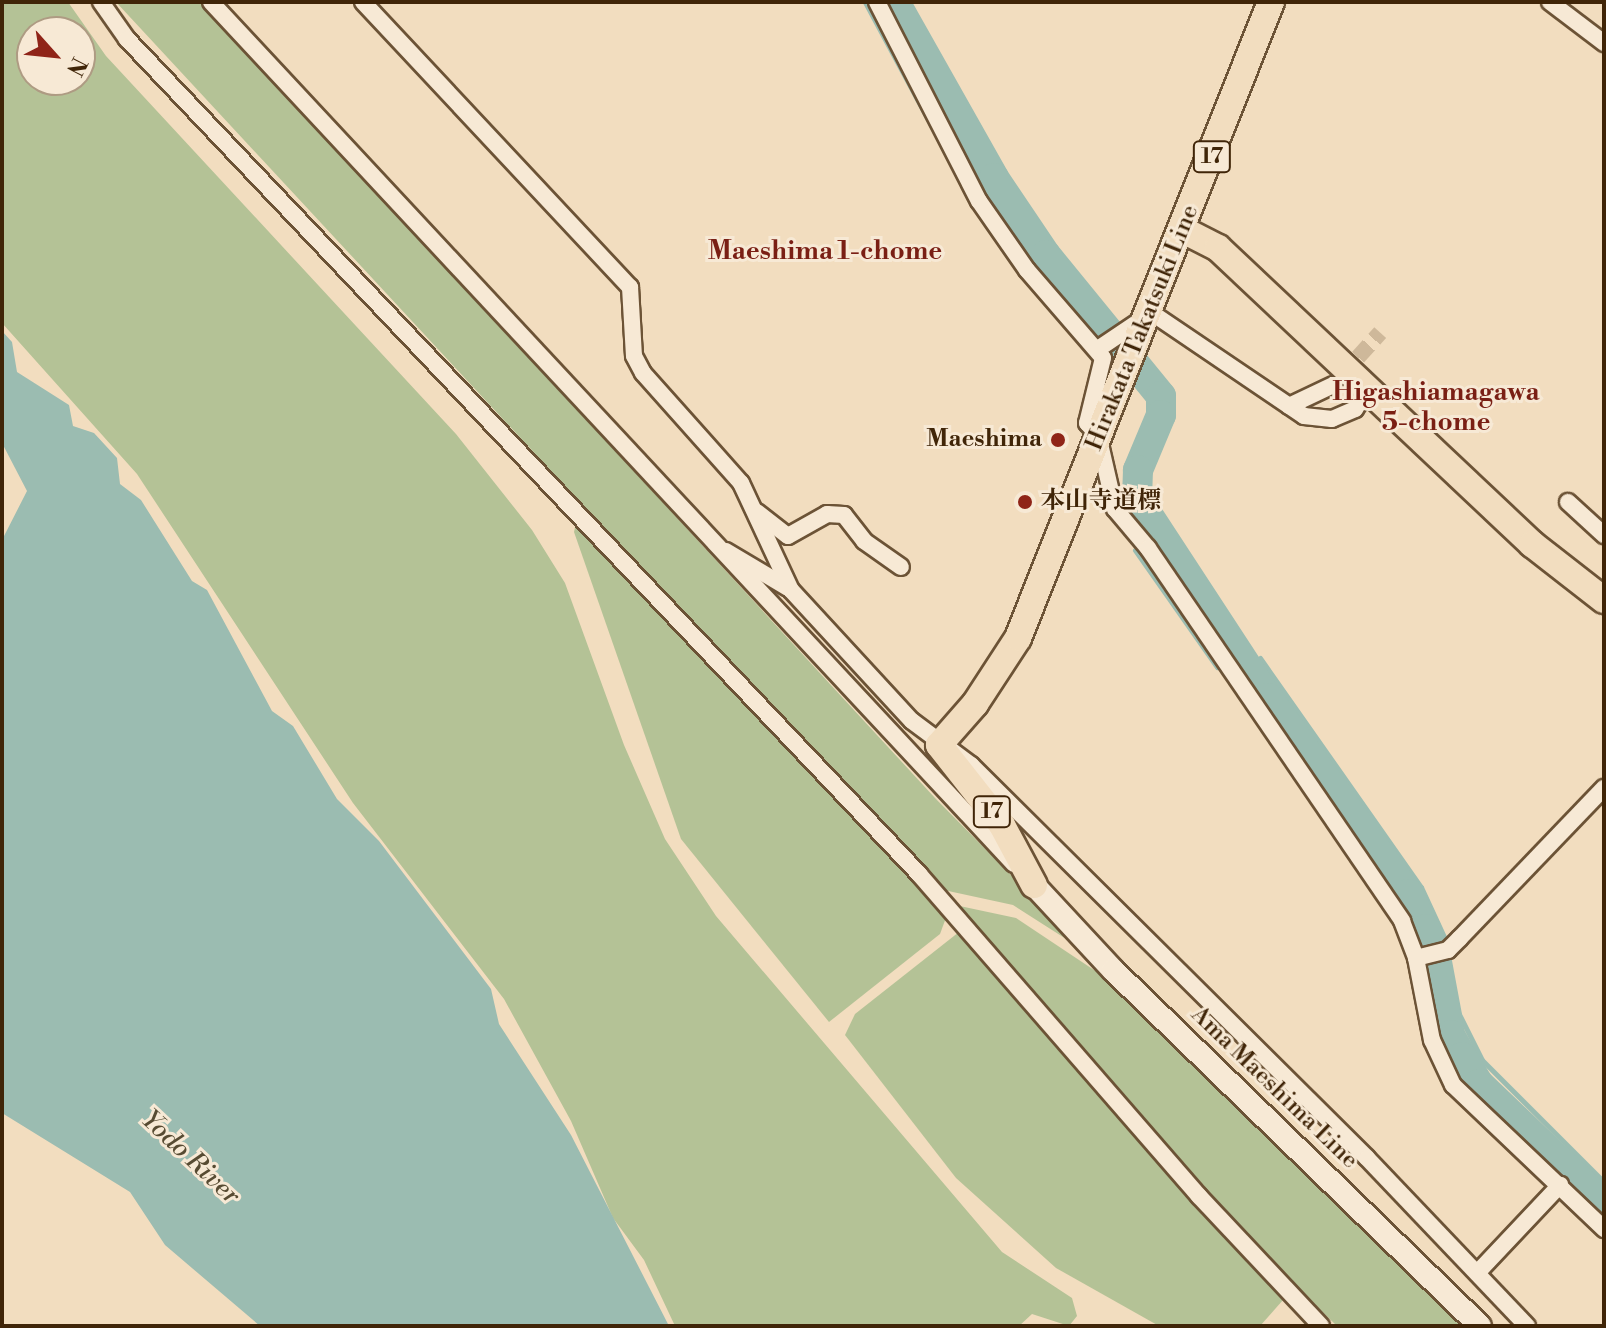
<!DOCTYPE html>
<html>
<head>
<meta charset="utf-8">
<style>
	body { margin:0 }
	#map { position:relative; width:1606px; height:1328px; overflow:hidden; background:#f2ddbf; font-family:"Libre Bodoni","Noto Serif JP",serif }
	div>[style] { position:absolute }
	.green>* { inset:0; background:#b4c296 }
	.water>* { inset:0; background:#9bbcb1 }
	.stream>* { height:5px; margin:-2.5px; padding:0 2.5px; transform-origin:2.5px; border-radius:2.5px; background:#9bbcb1 }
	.river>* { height:30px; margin:-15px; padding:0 15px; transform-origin:15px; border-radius:15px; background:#9bbcb1 }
	.minor-tunnel>* { height:16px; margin-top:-8px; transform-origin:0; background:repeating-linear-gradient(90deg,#ceb89a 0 16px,transparent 0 24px) }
	.roads { filter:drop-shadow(2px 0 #6c5336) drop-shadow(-2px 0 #6c5336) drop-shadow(0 2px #6c5336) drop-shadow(0 -2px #6c5336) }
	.minor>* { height:16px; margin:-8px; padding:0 8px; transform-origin:8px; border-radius:8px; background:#f7e9d5 }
	.secondary>* { height:22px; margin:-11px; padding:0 11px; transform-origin:11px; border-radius:11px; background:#f7e9d5 }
	.primary>* { height:26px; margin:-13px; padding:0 13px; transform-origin:13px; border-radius:13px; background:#f2ddbf }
	.dots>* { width:22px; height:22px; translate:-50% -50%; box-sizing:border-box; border:4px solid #f7e9d5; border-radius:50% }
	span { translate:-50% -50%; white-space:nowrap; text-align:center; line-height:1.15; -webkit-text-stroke:6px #f7e9d5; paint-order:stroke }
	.shield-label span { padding:2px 6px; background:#f7e9d5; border:2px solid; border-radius:6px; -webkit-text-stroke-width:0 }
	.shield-label { font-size:22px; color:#402508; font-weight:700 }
	.street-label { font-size:24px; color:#402508 }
	.poi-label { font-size:24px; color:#402508; font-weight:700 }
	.right { translate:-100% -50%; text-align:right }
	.left { translate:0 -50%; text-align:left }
	.neighbourhood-label { font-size:26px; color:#7a1f14; font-weight:700 }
	.water-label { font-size:26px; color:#574b32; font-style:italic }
	.frame { position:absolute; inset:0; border:4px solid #402508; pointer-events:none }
	.north { position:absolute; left:16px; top:16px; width:80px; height:80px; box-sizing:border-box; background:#f7e9d5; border:2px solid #ae9b83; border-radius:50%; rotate:117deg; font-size:22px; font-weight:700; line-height:32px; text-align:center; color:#402508 }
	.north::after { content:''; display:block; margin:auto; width:28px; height:36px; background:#8f2418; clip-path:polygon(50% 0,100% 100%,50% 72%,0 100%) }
</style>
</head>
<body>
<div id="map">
	<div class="green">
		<div style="clip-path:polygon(evenodd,2px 2px,68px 2px,106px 56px,456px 434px,532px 530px,565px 583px,624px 745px,665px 839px,716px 916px,1002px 1252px,1072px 1298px,1077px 1316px,1069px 1326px,1032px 1314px,1019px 1326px,675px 1326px,644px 1260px,613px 1218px,571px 1121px,504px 999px,353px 803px,137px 474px,2px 323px,2px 2px,32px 32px,80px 32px,80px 80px,32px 80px,32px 32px)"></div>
		<div style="clip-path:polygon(116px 2px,202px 2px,935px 798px,1088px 953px,1013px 905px,939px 889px)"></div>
		<div style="clip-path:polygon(576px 523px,947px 915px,940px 934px,829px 1022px,681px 839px,574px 532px)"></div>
		<div style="clip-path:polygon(955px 905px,1016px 918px,1124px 990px,1466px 1326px,1337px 1326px,1276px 1267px)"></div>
		<div style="clip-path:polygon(959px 932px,1283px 1300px,1260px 1326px,1159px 1326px,1056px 1268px,956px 1178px,845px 1035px,855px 1014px)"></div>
	</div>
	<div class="water">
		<div style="clip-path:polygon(2px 331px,12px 342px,17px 372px,69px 405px,73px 426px,94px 433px,117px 458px,120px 484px,141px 500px,192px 581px,207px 590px,272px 711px,293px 726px,337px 799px,379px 841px,491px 989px,499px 1024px,571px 1135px,669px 1326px,260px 1326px,165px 1245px,130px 1192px,2px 1113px,2px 540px,27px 491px,2px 443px)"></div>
	</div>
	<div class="stream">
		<div style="left:865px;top:2px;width:174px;rotate:61.8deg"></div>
		<div style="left:1135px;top:550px;width:143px;rotate:55deg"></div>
		<div style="left:1260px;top:658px;width:280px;rotate:54.9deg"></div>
		<div style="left:1421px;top:887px;width:57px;rotate:65.2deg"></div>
		<div style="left:1445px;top:939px;width:76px;rotate:79.4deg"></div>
		<div style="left:1459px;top:1014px;width:51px;rotate:63.4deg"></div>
		<div style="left:1482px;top:1060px;width:173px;rotate:45deg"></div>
	</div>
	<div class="river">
		<div style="left:895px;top:2px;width:202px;rotate:60.6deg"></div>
		<div style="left:994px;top:178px;width:93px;rotate:56deg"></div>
		<div style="left:1046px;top:255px;width:182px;rotate:50.8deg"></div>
		<div style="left:1161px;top:396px;width:19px;rotate:90deg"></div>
		<div style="left:1161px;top:415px;width:60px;rotate:112.7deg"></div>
		<div style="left:1138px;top:470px;width:28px;rotate:92deg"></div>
		<div style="left:1137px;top:498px;width:239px;rotate:56.8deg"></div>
		<div style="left:1268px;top:698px;width:241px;rotate:54.5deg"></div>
		<div style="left:1408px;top:894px;width:39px;rotate:63deg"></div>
		<div style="left:1426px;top:929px;width:109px;rotate:77.2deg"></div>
		<div style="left:1450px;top:1035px;width:25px;rotate:61deg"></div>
		<div style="left:1462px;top:1057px;width:32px;rotate:58deg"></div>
		<div style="left:1479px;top:1084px;width:173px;rotate:43.8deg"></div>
	</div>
	<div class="minor-tunnel">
		<div style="left:1342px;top:375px;width:57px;rotate:-47.9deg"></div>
	</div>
	<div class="roads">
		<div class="minor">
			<div style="left:101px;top:2px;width:45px;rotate:54.9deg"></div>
			<div style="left:127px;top:39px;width:1151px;rotate:46.51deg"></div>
			<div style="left:919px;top:874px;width:427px;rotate:49deg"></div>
			<div style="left:1199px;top:1196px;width:178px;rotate:46.8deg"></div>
			<div style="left:211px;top:2px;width:1178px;rotate:47.03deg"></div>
			<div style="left:363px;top:2px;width:391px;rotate:46.9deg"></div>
			<div style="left:630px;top:287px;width:69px;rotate:86.7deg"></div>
			<div style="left:634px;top:356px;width:19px;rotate:62deg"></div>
			<div style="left:643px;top:373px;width:147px;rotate:48.3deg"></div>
			<div style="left:741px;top:483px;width:118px;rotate:65deg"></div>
			<div style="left:791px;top:590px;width:178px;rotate:47.3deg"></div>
			<div style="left:912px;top:721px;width:74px;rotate:36.7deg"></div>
			<div style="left:971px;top:765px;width:558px;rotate:44.78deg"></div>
			<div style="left:1367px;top:1158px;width:232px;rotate:46.4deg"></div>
			<div style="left:877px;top:2px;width:224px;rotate:62.9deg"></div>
			<div style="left:979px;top:201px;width:84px;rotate:55.2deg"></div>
			<div style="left:1027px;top:270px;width:116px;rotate:49.2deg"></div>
			<div style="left:1103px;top:358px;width:67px;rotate:103.8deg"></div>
			<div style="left:1087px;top:423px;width:16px;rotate:47deg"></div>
			<div style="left:1098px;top:435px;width:76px;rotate:77.1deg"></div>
			<div style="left:1115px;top:509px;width:51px;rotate:49.8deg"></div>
			<div style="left:1148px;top:548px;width:451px;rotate:55.7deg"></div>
			<div style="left:1402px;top:921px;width:40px;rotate:69deg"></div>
			<div style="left:1416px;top:958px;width:84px;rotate:79deg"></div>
			<div style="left:1432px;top:1040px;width:50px;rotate:65deg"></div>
			<div style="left:1453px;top:1085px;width:209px;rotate:43.6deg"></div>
			<div style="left:1550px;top:2px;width:68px;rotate:37.2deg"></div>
			<div style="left:1146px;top:309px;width:191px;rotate:34.1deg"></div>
			<div style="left:1304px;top:416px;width:28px;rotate:6deg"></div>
			<div style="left:1332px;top:419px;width:25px;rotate:-23deg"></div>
			<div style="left:1355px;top:409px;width:22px;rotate:-56deg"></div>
			<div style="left:1098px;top:349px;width:52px;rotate:-34deg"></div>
			<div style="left:1289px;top:406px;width:49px;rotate:-25.5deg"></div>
			<div style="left:1568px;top:502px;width:49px;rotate:42.5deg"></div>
			<div style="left:757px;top:512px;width:39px;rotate:38deg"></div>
			<div style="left:788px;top:536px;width:45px;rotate:-29.4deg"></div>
			<div style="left:827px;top:514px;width:17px;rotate:3deg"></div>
			<div style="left:844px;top:515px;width:33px;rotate:52deg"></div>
			<div style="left:864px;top:541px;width:45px;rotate:35.1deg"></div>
			<div style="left:726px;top:551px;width:72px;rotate:30.8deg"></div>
			<div style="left:1416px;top:958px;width:33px;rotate:-14deg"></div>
			<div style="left:1448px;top:950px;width:17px;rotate:-45deg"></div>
			<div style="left:1460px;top:938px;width:208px;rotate:-46.2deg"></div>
			<div style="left:1478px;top:1272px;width:120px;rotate:-46.7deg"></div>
		</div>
		<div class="secondary">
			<div style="left:1034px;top:885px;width:116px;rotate:47.1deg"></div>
			<div style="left:1113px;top:970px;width:511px;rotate:44.13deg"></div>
		</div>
		<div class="primary">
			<div style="left:1183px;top:230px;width:39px;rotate:27deg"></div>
			<div style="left:1218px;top:248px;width:432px;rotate:43.3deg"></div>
			<div style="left:1532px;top:544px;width:91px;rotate:37.9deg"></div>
			<div style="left:1034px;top:885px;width:68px;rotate:-118.1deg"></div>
			<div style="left:1002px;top:825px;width:102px;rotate:-128.2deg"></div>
			<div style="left:939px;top:745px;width:55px;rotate:-48.7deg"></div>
			<div style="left:975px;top:704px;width:79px;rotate:-56.9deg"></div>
			<div style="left:1018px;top:638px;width:684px;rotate:-68.31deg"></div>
		</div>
	</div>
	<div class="dots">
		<div style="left:1058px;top:440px;background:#8f2418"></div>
		<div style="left:1025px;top:502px;background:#8f2418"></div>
	</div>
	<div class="shield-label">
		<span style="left:1212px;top:157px">17</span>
		<span style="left:992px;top:812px">17</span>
	</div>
	<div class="street-label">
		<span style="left:1143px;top:328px;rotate:-68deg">Hirakata Takatsuki Line</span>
		<span style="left:1274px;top:1088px;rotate:44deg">Ama Maeshima Line</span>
	</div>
	<div class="poi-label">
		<span class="right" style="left:1042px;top:440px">Maeshima</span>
		<span class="left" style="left:1041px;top:502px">本山寺道標</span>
	</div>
	<div class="neighbourhood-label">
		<span style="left:825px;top:252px">Maeshima 1-chome</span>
		<span style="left:1436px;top:408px">Higashiamagawa<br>5-chome</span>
	</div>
	<div class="water-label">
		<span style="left:190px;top:1158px;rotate:43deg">Yodo River</span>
	</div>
	<div class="frame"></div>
	<div class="north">N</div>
</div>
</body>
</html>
